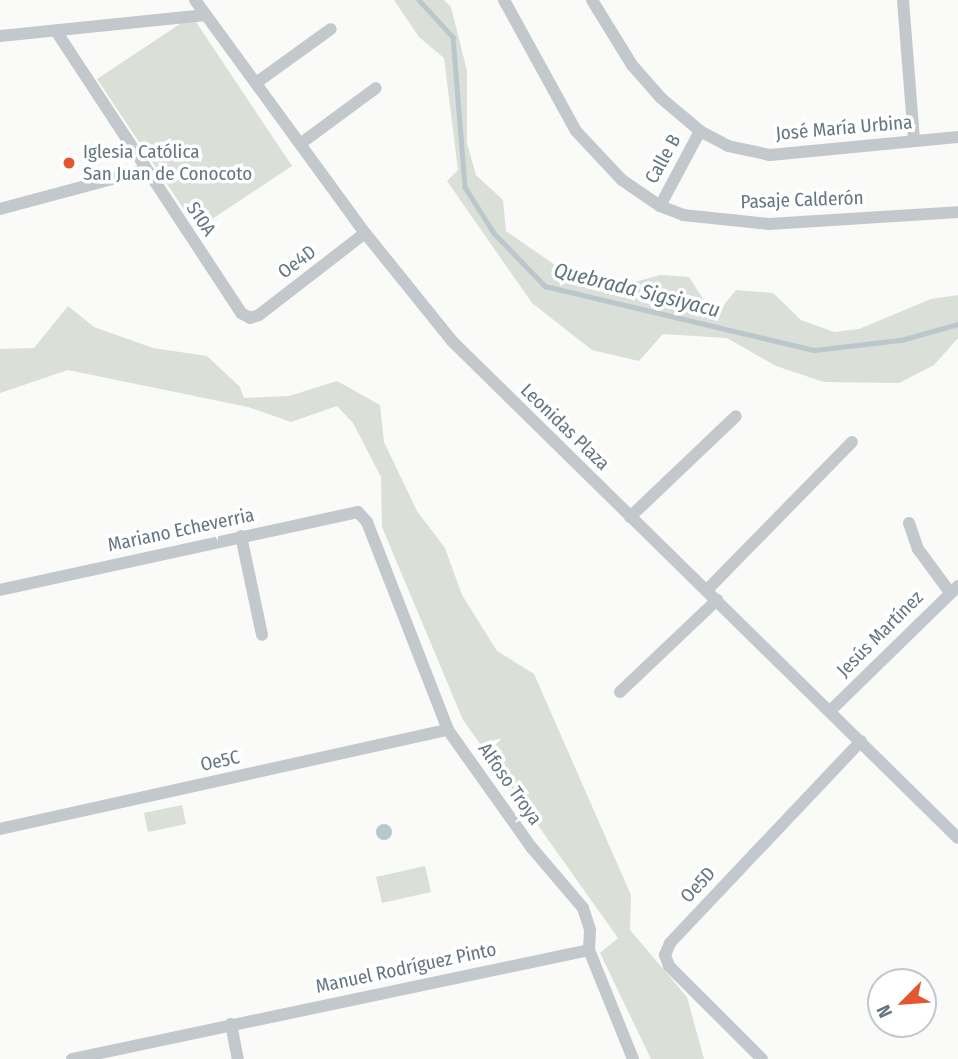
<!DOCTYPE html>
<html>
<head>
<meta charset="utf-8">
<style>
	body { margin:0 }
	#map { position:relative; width:958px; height:1059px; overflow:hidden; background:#fafaf8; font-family:"Fira Sans Condensed",sans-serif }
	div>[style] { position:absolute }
	.green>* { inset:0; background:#dadfd7 }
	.water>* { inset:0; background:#bbc7cb }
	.round { border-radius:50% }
	.stream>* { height:4.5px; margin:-2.25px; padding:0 2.25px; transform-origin:2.25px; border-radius:2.25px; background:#bbc7cb }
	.minor>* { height:12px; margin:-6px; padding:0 6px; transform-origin:6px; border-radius:6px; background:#c3c8cc }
	.dots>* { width:19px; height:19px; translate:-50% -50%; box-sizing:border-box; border:4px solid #fff; border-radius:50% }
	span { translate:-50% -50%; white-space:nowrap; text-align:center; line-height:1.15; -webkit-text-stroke:7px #fff; paint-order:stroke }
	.street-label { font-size:19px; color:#657683 }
	.poi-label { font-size:19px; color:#657683 }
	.left { translate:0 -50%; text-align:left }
	.water-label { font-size:21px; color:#60757c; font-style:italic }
	.north { position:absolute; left:867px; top:968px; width:70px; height:70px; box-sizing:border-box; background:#fff; border:2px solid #c1c8cd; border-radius:50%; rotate:245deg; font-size:19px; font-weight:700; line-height:28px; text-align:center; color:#657683 }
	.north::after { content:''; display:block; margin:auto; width:24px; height:32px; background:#e4572e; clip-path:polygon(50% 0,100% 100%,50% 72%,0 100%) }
</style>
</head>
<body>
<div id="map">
	<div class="green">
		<div style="clip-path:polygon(394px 0,444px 0,451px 7px,467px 71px,467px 143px,476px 175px,503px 200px,506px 231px,555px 265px,594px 282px,621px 286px,660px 275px,689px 277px,711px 311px,722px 307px,736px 290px,773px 293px,801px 320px,834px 332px,859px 329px,931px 299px,958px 295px,958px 338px,934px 365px,899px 383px,824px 382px,776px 366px,727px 338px,663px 334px,639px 361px,592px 350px,532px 303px,447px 181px,458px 170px,444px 58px,419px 37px)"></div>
		<div style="clip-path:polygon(192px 16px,292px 166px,197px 229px,97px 79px)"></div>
		<div style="clip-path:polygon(68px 306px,94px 327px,153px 348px,207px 356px,240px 387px,244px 398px,289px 396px,337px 381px,380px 405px,384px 442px,417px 511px,445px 548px,462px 595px,497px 651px,534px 674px,631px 895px,630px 930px,687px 997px,704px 1059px,651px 1059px,600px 953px,618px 938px,463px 720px,382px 527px,381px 477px,353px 423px,337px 406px,291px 422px,248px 407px,68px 370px,0 393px,0 349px,34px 348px)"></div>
		<div style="clip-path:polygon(182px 805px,186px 824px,148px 832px,144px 813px)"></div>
		<div style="clip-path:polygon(425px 866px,431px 892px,382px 903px,376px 877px)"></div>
	</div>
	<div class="water">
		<div class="round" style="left:376px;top:824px;width:16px;height:16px"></div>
	</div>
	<div class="stream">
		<div style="left:419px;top:0;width:50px;rotate:47.4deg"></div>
		<div style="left:453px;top:37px;width:150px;rotate:85.4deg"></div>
		<div style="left:465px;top:187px;width:54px;rotate:57.8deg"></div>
		<div style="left:494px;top:233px;width:74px;rotate:46.1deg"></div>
		<div style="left:545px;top:286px;width:277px;rotate:13.4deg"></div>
		<div style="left:814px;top:350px;width:88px;rotate:-6.6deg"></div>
		<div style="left:901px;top:340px;width:59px;rotate:-15.7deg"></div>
	</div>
	<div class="minor">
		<div style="left:195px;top:0;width:288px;rotate:53.9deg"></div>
		<div style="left:365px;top:233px;width:139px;rotate:51.1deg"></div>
		<div style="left:452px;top:341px;width:709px;rotate:44.49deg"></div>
		<div style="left:504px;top:0;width:149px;rotate:61.2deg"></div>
		<div style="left:576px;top:131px;width:67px;rotate:46.8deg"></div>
		<div style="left:622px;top:180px;width:46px;rotate:34.4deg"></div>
		<div style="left:660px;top:206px;width:25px;rotate:21deg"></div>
		<div style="left:683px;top:215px;width:86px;rotate:6deg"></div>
		<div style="left:769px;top:224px;width:189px;rotate:-3.6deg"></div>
		<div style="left:592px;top:0;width:76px;rotate:58.4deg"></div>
		<div style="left:632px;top:65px;width:44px;rotate:48.7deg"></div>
		<div style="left:661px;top:98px;width:51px;rotate:40.2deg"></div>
		<div style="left:700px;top:131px;width:32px;rotate:28deg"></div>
		<div style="left:728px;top:146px;width:43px;rotate:12.1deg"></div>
		<div style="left:770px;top:155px;width:189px;rotate:-5.5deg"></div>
		<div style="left:903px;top:0;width:141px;rotate:85.5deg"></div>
		<div style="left:56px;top:31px;width:337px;rotate:56.7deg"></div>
		<div style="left:241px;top:313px;width:10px;rotate:29deg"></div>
		<div style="left:250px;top:318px;width:9px;rotate:-18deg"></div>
		<div style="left:259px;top:315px;width:134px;rotate:-37.7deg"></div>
		<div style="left:0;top:36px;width:207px;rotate:-5.8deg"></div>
		<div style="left:256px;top:83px;width:92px;rotate:-35.8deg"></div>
		<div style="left:300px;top:144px;width:94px;rotate:-36.4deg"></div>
		<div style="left:660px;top:206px;width:85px;rotate:-61.9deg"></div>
		<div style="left:0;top:209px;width:151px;rotate:-15deg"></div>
		<div style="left:630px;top:517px;width:146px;rotate:-43.6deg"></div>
		<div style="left:909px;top:523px;width:28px;rotate:71deg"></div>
		<div style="left:918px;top:549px;width:52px;rotate:53.6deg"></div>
		<div style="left:241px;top:536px;width:101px;rotate:78deg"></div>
		<div style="left:0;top:590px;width:366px;rotate:-12.3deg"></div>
		<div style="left:358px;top:512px;width:13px;rotate:48deg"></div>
		<div style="left:367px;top:522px;width:223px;rotate:68.7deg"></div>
		<div style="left:448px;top:730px;width:145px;rotate:54.6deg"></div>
		<div style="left:532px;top:848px;width:79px;rotate:49.6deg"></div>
		<div style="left:583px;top:908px;width:23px;rotate:72deg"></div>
		<div style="left:590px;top:930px;width:20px;rotate:93deg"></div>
		<div style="left:589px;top:950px;width:118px;rotate:68deg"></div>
		<div style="left:707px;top:590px;width:207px;rotate:-45.6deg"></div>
		<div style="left:620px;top:692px;width:134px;rotate:-43.5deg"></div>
		<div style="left:830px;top:711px;width:179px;rotate:-44.3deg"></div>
		<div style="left:0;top:829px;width:459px;rotate:-12.5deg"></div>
		<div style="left:231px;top:1024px;width:36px;rotate:79deg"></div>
		<div style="left:72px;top:1059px;width:528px;rotate:-11.91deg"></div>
		<div style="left:762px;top:1059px;width:132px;rotate:-135deg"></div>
		<div style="left:669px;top:966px;width:12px;rotate:-110deg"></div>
		<div style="left:665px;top:955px;width:13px;rotate:-67deg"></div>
		<div style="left:670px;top:943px;width:278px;rotate:-46.6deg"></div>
	</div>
	<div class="dots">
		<div style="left:69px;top:163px;background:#e4572e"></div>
	</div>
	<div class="street-label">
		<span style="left:844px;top:128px;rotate:-5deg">José María Urbina</span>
		<span style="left:663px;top:159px;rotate:-61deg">Calle B</span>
		<span style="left:802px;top:200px;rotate:-2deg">Pasaje Calderón</span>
		<span style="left:201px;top:219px;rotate:56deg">S10A</span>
		<span style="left:297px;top:262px;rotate:-37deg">Oe4D</span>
		<span style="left:565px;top:427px;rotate:44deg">Leonidas Plaza</span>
		<span style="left:181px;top:530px;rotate:-12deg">Mariano Echeverria</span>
		<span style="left:880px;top:634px;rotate:-45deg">Jesús Martínez</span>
		<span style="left:220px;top:761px;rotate:-12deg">Oe5C</span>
		<span style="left:510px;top:784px;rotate:55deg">Alfoso Troya</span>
		<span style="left:698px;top:885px;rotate:-47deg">Oe5D</span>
		<span style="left:406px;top:968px;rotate:-12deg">Manuel Rodríguez Pinto</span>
	</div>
	<div class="poi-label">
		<span class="left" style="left:83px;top:163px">Iglesia Católica<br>San Juan de Conocoto</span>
	</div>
	<div class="water-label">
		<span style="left:637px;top:290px;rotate:14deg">Quebrada Sigsiyacu</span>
	</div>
	<div class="north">N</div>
</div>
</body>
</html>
